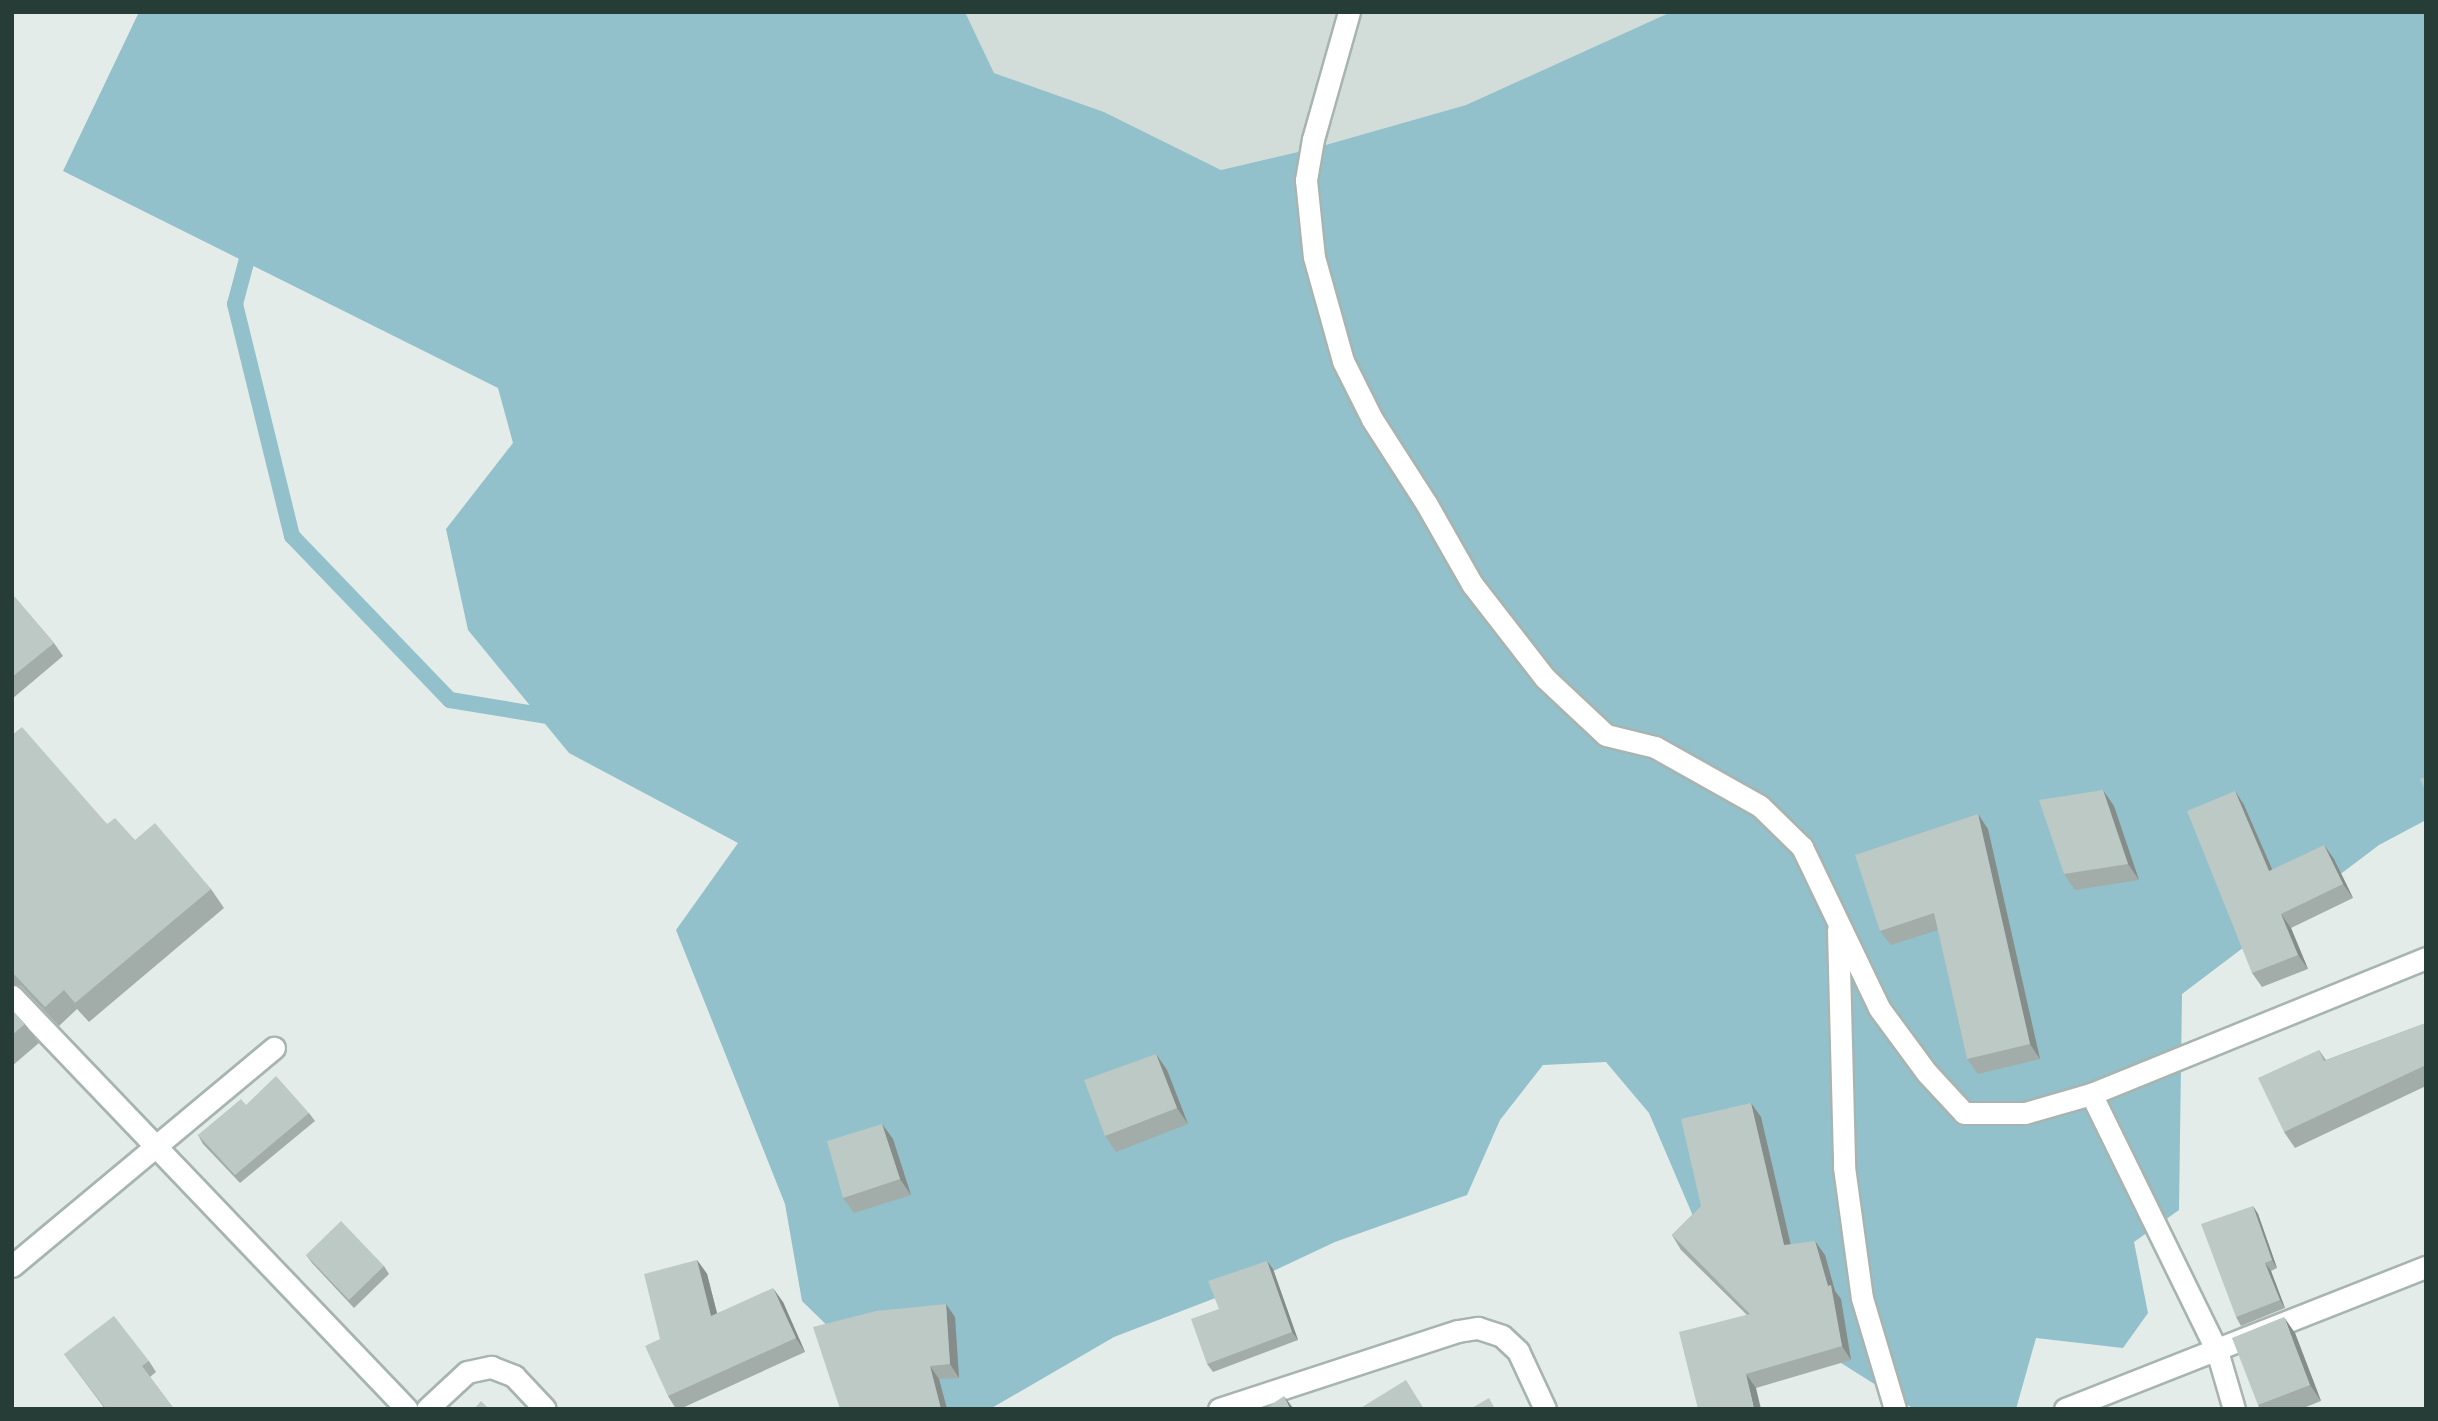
<!DOCTYPE html>
<html>
<head>
<meta charset="utf-8">
<style>
	body { margin:0 }
	#map { position:relative; width:2438px; height:1421px; overflow:hidden; background:#e4ece9; font-family:Figtree,sans-serif }
	div>[style] { position:absolute }
	.built>* { inset:0; background:#d2dcd8 }
	.water>* { inset:0; background:#92c0cb }
	.stream>* { height:16px; margin:-8px; padding:0 8px; transform-origin:8px; border-radius:8px; background:#92c0cb }
	.roads { filter:drop-shadow(2px 0 #a7b4b0) drop-shadow(-2px 0 #a7b4b0) drop-shadow(0 2px #a7b4b0) drop-shadow(0 -2px #a7b4b0) }
	.minor>* { height:21px; margin:-10.5px; padding:0 10.5px; transform-origin:10.5px; border-radius:10.5px; background:#fff }
	.wall>* { inset:0; background:#a2ada9 }
	.shaded-wall>* { inset:0; background:#848d8a }
	.building>* { inset:0; background:#bcc9c5 }
	span { translate:-50% -50%; white-space:nowrap; text-align:center; line-height:1.15; -webkit-text-stroke:5px #f4f9f7; paint-order:stroke }
	.frame { position:absolute; inset:0; border:14px solid #253c37; pointer-events:none }
</style>
</head>
<body>
<div id="map">
	<div class="built">
		<div style="clip-path:polygon(965px 12px,1671px 12px,1466px 105px,1315px 148px,1221px 170px,1104px 112px,994px 73px)"></div>
	</div>
	<div class="water">
		<div style="clip-path:polygon(139px 12px,965px 12px,994px 73px,1104px 112px,1221px 170px,1315px 148px,1466px 105px,1671px 12px,2426px 12px,2426px 820px,2379px 845px,2182px 994px,2179px 1210px,2134px 1242px,2148px 1313px,2123px 1348px,2036px 1338px,2016px 1409px,1914px 1409px,1768px 1317px,1693px 1216px,1649px 1113px,1606px 1062px,1543px 1065px,1500px 1120px,1467px 1195px,1335px 1242px,1218px 1297px,1114px 1337px,990px 1409px,913px 1409px,802px 1301px,785px 1204px,676px 930px,738px 843px,569px 753px,468px 630px,446px 529px,513px 443px,498px 388px,63px 171px)"></div>
	</div>
	<div class="stream">
		<div style="left:251px;top:244px;width:62px;rotate:104.9deg"></div>
		<div style="left:235px;top:304px;width:239px;rotate:76.2deg"></div>
		<div style="left:292px;top:536px;width:228px;rotate:46.1deg"></div>
		<div style="left:450px;top:700px;width:110px;rotate:9.4deg"></div>
	</div>
	<div class="roads">
		<div class="minor">
			<div style="left:1349px;top:12px;width:132px;rotate:105.8deg"></div>
			<div style="left:1313px;top:139px;width:42px;rotate:99.7deg"></div>
			<div style="left:1306px;top:180px;width:77px;rotate:84.1deg"></div>
			<div style="left:1314px;top:257px;width:108px;rotate:74.4deg"></div>
			<div style="left:1343px;top:361px;width:65px;rotate:63.4deg"></div>
			<div style="left:1372px;top:419px;width:100px;rotate:57.3deg"></div>
			<div style="left:1426px;top:503px;width:93px;rotate:60.4deg"></div>
			<div style="left:1472px;top:584px;width:119px;rotate:52.2deg"></div>
			<div style="left:1545px;top:678px;width:83px;rotate:43.1deg"></div>
			<div style="left:1606px;top:735px;width:50px;rotate:13.8deg"></div>
			<div style="left:1655px;top:747px;width:120px;rotate:29.3deg"></div>
			<div style="left:1760px;top:806px;width:59px;rotate:44.3deg"></div>
			<div style="left:1802px;top:847px;width:178px;rotate:64.4deg"></div>
			<div style="left:1879px;top:1008px;width:81px;rotate:53.6deg"></div>
			<div style="left:1927px;top:1073px;width:54px;rotate:47.2deg"></div>
			<div style="left:1964px;top:1113px;width:61px"></div>
			<div style="left:2025px;top:1113px;width:69px;rotate:-16.1deg"></div>
			<div style="left:1838px;top:930px;width:237px;rotate:88.5deg"></div>
			<div style="left:1844px;top:1167px;width:132px;rotate:82.2deg"></div>
			<div style="left:1862px;top:1298px;width:116px;rotate:73.4deg"></div>
			<div style="left:12px;top:996px;width:571px;rotate:46.28deg"></div>
			<div style="left:12px;top:1266px;width:341px;rotate:-39.8deg"></div>
			<div style="left:427px;top:1409px;width:54px;rotate:-42.8deg"></div>
			<div style="left:467px;top:1372px;width:25px;rotate:-12deg"></div>
			<div style="left:491px;top:1367px;width:25px;rotate:21deg"></div>
			<div style="left:514px;top:1376px;width:45px;rotate:46.8deg"></div>
			<div style="left:1219px;top:1409px;width:251px;rotate:-18.1deg"></div>
			<div style="left:1458px;top:1331px;width:20px;rotate:-9deg"></div>
			<div style="left:1478px;top:1328px;width:25px;rotate:18deg"></div>
			<div style="left:1502px;top:1336px;width:22px;rotate:43deg"></div>
			<div style="left:1518px;top:1351px;width:64px;rotate:65deg"></div>
			<div style="left:2065px;top:1409px;width:388px;rotate:-21.5deg"></div>
			<div style="left:2234px;top:1409px;width:60px;rotate:-106.3deg"></div>
			<div style="left:2217px;top:1351px;width:286px;rotate:-116.1deg"></div>
			<div style="left:2091px;top:1094px;width:362px;rotate:-22.1deg"></div>
		</div>
	</div>
	<div class="wall">
		<div style="clip-path:polygon(12px 594px,54px 643px,63px 656px,12px 699px)"></div>
		<div style="clip-path:polygon(12px 735px,107px 824px,135px 840px,211px 889px,224px 908px,89px 1022px,77px 1009px,59px 1026px,21px 986px,12px 984px)"></div>
		<div style="clip-path:polygon(2235px 791px,2244px 805px,2272px 870px,2324px 845px,2334px 859px,2353px 898px,2291px 928px,2308px 969px,2262px 987px,2252px 973px)"></div>
		<div style="clip-path:polygon(2114px 806px,2139px 880px,2075px 890px,2064px 874px)"></div>
		<div style="clip-path:polygon(1988px 829px,2040px 1059px,1978px 1074px,1967px 1059px,1938px 930px,1891px 945px,1880px 931px)"></div>
		<div style="clip-path:polygon(12px 1010px,25px 1024px,39px 1043px,12px 1066px)"></div>
		<div style="clip-path:polygon(2426px 1023px,2426px 1086px,2295px 1148px,2284px 1132px,2319px 1050px,2326px 1060px)"></div>
		<div style="clip-path:polygon(1156px 1054px,1167px 1070px,1188px 1124px,1116px 1152px,1105px 1136px)"></div>
		<div style="clip-path:polygon(1751px 1103px,1761px 1117px,1791px 1245px,1825px 1255px,1835px 1291px,1841px 1299px,1851px 1360px,1756px 1388px,1698px 1409px,1747px 1315px,1681px 1250px,1672px 1235px,1701px 1206px)"></div>
		<div style="clip-path:polygon(246px 1105px,309px 1113px,315px 1121px,240px 1183px,203px 1144px,198px 1135px)"></div>
		<div style="clip-path:polygon(882px 1124px,893px 1139px,911px 1195px,854px 1213px,843px 1198px)"></div>
		<div style="clip-path:polygon(2253px 1206px,2258px 1214px,2277px 1268px,2271px 1271px,2285px 1308px,2241px 1326px,2236px 1317px)"></div>
		<div style="clip-path:polygon(306px 1255px,384px 1266px,389px 1274px,354px 1308px,312px 1263px)"></div>
		<div style="clip-path:polygon(697px 1260px,707px 1274px,717px 1313px,783px 1302px,805px 1352px,680px 1409px,676px 1409px,668px 1396px,660px 1339px)"></div>
		<div style="clip-path:polygon(1267px 1261px,1273px 1269px,1298px 1340px,1213px 1372px,1207px 1364px,1219px 1309px)"></div>
		<div style="clip-path:polygon(955px 1317px,959px 1378px,939px 1379px,947px 1409px,840px 1409px)"></div>
		<div style="clip-path:polygon(2295px 1333px,2321px 1401px,2301px 1409px,2260px 1409px,2258px 1405px)"></div>
		<div style="clip-path:polygon(64px 1354px,149px 1361px,156px 1372px,150px 1377px,174px 1409px,105px 1409px)"></div>
	</div>
	<div class="shaded-wall">
		<div style="clip-path:polygon(2103px 790px,2114px 806px,2139px 880px,2128px 864px)"></div>
		<div style="clip-path:polygon(2235px 791px,2244px 805px,2279px 885px,2269px 871px)"></div>
		<div style="clip-path:polygon(1978px 814px,1988px 829px,2040px 1059px,2030px 1044px)"></div>
		<div style="clip-path:polygon(2324px 845px,2334px 859px,2353px 898px,2343px 884px)"></div>
		<div style="clip-path:polygon(2281px 914px,2291px 928px,2308px 969px,2298px 955px)"></div>
		<div style="clip-path:polygon(1156px 1054px,1167px 1070px,1188px 1124px,1177px 1108px)"></div>
		<div style="clip-path:polygon(1751px 1103px,1761px 1117px,1794px 1259px,1784px 1245px)"></div>
		<div style="clip-path:polygon(882px 1124px,893px 1139px,911px 1195px,900px 1179px)"></div>
		<div style="clip-path:polygon(2253px 1206px,2258px 1214px,2277px 1268px,2272px 1260px)"></div>
		<div style="clip-path:polygon(1815px 1241px,1825px 1255px,1835px 1291px,1841px 1299px,1851px 1360px,1842px 1346px,1828px 1286px)"></div>
		<div style="clip-path:polygon(697px 1260px,707px 1274px,721px 1329px,711px 1316px)"></div>
		<div style="clip-path:polygon(1267px 1261px,1273px 1269px,1298px 1340px,1292px 1332px)"></div>
		<div style="clip-path:polygon(2265px 1263px,2271px 1271px,2285px 1308px,2280px 1300px)"></div>
		<div style="clip-path:polygon(773px 1288px,783px 1302px,805px 1352px,796px 1338px)"></div>
		<div style="clip-path:polygon(946px 1304px,955px 1317px,959px 1378px,950px 1364px)"></div>
		<div style="clip-path:polygon(2284px 1317px,2295px 1333px,2321px 1401px,2310px 1385px)"></div>
		<div style="clip-path:polygon(930px 1366px,939px 1379px,947px 1409px,941px 1409px)"></div>
		<div style="clip-path:polygon(1746px 1374px,1756px 1388px,1761px 1409px,1754px 1409px)"></div>
		<div style="clip-path:polygon(1284px 1396px,1293px 1408px,1290px 1409px)"></div>
	</div>
	<div class="building">
		<div style="clip-path:polygon(12px 594px,54px 643px,12px 677px)"></div>
		<div style="clip-path:polygon(22px 727px,107px 824px,115px 818px,135px 840px,155px 823px,211px 889px,75px 1003px,64px 990px,45px 1007px,12px 972px,12px 735px)"></div>
		<div style="clip-path:polygon(2426px 777px,2426px 792px,2420px 779px)"></div>
		<div style="clip-path:polygon(2103px 790px,2128px 864px,2064px 874px,2039px 800px)"></div>
		<div style="clip-path:polygon(2235px 791px,2269px 871px,2324px 845px,2343px 884px,2281px 914px,2298px 955px,2252px 973px,2187px 811px)"></div>
		<div style="clip-path:polygon(1978px 814px,2030px 1044px,1967px 1059px,1934px 913px,1880px 931px,1855px 855px)"></div>
		<div style="clip-path:polygon(12px 1010px,25px 1024px,12px 1035px)"></div>
		<div style="clip-path:polygon(2426px 1023px,2426px 1065px,2284px 1132px,2258px 1078px,2319px 1050px,2324px 1061px)"></div>
		<div style="clip-path:polygon(1156px 1054px,1177px 1108px,1105px 1136px,1084px 1080px)"></div>
		<div style="clip-path:polygon(276px 1076px,309px 1113px,235px 1175px,198px 1135px,241px 1099px,246px 1105px)"></div>
		<div style="clip-path:polygon(1751px 1103px,1784px 1245px,1815px 1241px,1828px 1286px,1831px 1285px,1842px 1346px,1746px 1374px,1754px 1409px,1698px 1409px,1679px 1332px,1750px 1314px,1672px 1235px,1701px 1206px,1681px 1119px)"></div>
		<div style="clip-path:polygon(882px 1124px,900px 1179px,843px 1198px,827px 1141px)"></div>
		<div style="clip-path:polygon(2253px 1206px,2272px 1260px,2265px 1263px,2280px 1300px,2236px 1317px,2201px 1224px)"></div>
		<div style="clip-path:polygon(341px 1221px,384px 1266px,349px 1300px,306px 1255px)"></div>
		<div style="clip-path:polygon(697px 1260px,711px 1316px,773px 1288px,796px 1338px,668px 1396px,645px 1346px,660px 1339px,644px 1274px)"></div>
		<div style="clip-path:polygon(1267px 1261px,1292px 1332px,1207px 1364px,1191px 1319px,1219px 1309px,1208px 1281px)"></div>
		<div style="clip-path:polygon(946px 1304px,950px 1364px,930px 1366px,941px 1409px,840px 1409px,813px 1327px,876px 1311px)"></div>
		<div style="clip-path:polygon(114px 1316px,149px 1361px,142px 1366px,174px 1409px,106px 1409px,64px 1354px)"></div>
		<div style="clip-path:polygon(2284px 1317px,2310px 1385px,2258px 1405px,2232px 1338px)"></div>
		<div style="clip-path:polygon(1406px 1380px,1424px 1409px,1359px 1409px)"></div>
		<div style="clip-path:polygon(1284px 1396px,1290px 1409px,1265px 1409px)"></div>
		<div style="clip-path:polygon(1489px 1398px,1495px 1409px,1470px 1409px)"></div>
		<div style="clip-path:polygon(481px 1401px,489px 1409px,474px 1409px)"></div>
	</div>
	<div class="frame"></div>
</div>
</body>
</html>
